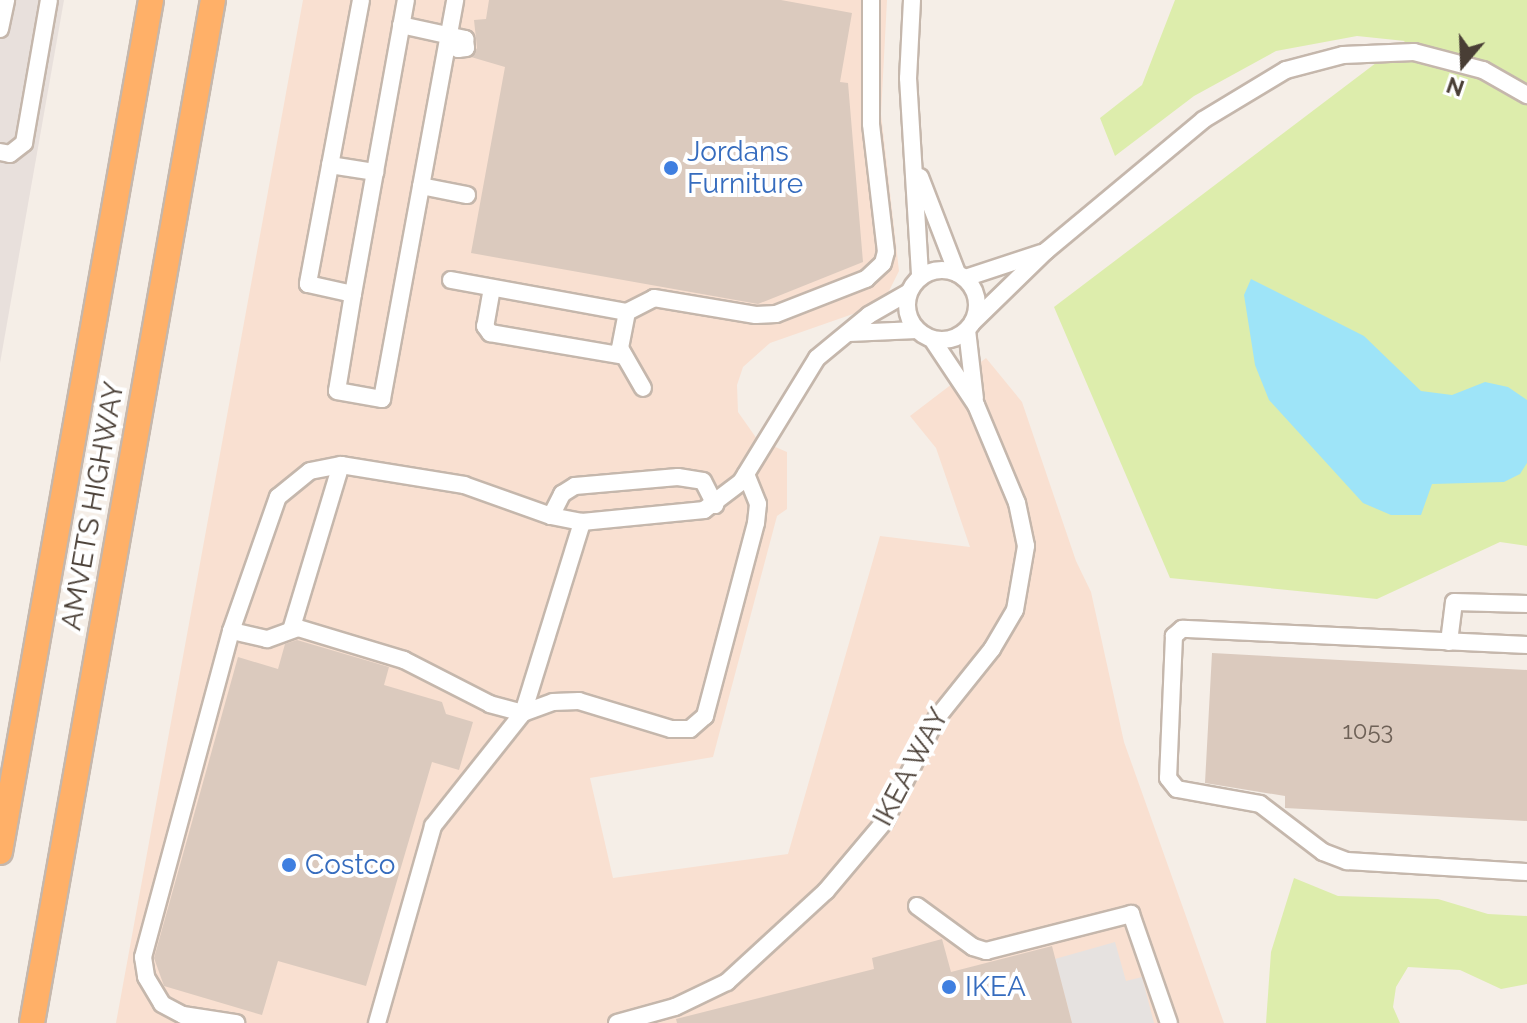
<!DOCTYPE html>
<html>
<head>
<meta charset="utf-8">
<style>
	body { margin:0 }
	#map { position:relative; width:1527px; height:1023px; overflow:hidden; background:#f5eee7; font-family:Raleway,sans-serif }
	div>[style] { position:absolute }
	.commercial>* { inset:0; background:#f9e0d1 }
	.industrial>* { inset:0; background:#e8e0dc }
	.green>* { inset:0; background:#ddedac }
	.parking>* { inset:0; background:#e6e2e0 }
	.water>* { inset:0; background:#9ee4f8 }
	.building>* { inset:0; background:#dbcabe }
	.roads { filter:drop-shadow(2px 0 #c5b7ac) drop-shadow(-2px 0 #c5b7ac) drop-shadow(0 2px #c5b7ac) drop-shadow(0 -2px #c5b7ac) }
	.minor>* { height:16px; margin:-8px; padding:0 8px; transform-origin:8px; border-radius:8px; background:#fff }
	.minor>.ring { margin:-8px; padding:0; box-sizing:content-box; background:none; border:16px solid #fff; border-radius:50% }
	.highway>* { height:24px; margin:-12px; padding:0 12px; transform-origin:12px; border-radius:12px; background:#ffb068 }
	.dots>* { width:22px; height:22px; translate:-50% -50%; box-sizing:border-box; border:4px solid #fff; border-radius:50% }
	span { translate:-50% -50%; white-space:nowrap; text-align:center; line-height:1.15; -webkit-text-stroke:8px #fff; paint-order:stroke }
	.number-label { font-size:24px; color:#6e6157 }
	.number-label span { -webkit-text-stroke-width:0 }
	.shop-label { font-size:28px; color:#366cbe }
	.left { translate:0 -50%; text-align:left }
	.street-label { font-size:28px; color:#493e35 }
	.north { position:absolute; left:1423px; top:24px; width:80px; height:80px; -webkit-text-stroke:6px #fff; paint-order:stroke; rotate:199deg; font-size:22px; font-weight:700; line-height:32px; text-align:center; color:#493e35 }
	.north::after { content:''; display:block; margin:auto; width:28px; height:36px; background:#493e35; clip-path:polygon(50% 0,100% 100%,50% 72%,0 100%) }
</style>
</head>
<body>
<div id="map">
	<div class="commercial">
		<div style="clip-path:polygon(303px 0,887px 0,881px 114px,899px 271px,886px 297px,870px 308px,770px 343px,743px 367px,737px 385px,738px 412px,757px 439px,787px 452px,787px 509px,777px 516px,713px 757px,590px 778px,613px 878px,788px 854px,880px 536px,970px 547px,936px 448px,910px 416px,986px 358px,1022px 402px,1076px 561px,1091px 592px,1124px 742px,1224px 1023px,116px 1023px)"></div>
	</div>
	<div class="industrial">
		<div style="clip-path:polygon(0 0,64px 0,0 363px)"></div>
	</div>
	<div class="green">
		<div style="clip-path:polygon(1175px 0,1527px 0,1527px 546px,1500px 542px,1377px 599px,1170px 578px,1054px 307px,1405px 41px,1357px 36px,1276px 51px,1194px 96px,1115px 156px,1100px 118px,1142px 85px)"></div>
		<div style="clip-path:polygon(1294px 878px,1338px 896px,1438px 899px,1488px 914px,1527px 916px,1527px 984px,1501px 989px,1460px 970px,1408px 967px,1396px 987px,1393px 1007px,1400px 1023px,1266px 1023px,1271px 952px)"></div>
	</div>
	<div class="parking">
		<div style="clip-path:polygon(1115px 942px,1126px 981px,1142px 977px,1154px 1023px,1072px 1023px,1055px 959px)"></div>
	</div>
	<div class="water">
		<div style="clip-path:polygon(1251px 279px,1364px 336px,1421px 391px,1452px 395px,1485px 382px,1508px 387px,1527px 400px,1527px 463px,1520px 474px,1504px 482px,1432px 484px,1421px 515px,1391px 515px,1363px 503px,1269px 400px,1255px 365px,1244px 295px)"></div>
	</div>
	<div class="building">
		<div style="clip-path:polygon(489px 0,781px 0,852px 13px,840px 82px,848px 83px,863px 262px,758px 304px,471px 253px,505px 67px,471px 57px,477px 48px,474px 20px,486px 19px)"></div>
		<div style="clip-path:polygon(297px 640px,389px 667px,384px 685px,442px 702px,446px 714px,473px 722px,459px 770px,432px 762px,366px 986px,278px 961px,262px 1015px,164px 986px,154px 958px,238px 657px,278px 669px,285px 644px)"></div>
		<div style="clip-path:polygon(1212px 653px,1527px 670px,1527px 821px,1285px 808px,1285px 796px,1205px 783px)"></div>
		<div style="clip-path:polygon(942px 939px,951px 972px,1052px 946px,1072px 1023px,677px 1023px,676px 1019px,874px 969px,872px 958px)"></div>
	</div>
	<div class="roads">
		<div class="minor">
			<div style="left:361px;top:0;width:289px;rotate:100.6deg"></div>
			<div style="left:308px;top:284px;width:46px;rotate:12.5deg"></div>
			<div style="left:353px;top:294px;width:98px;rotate:99.4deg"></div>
			<div style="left:337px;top:391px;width:46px;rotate:10.1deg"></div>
			<div style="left:382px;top:399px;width:406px;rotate:-79.6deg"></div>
			<div style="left:912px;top:0;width:78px;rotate:92.9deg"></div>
			<div style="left:908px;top:78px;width:199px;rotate:86.5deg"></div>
			<div style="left:401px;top:25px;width:66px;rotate:12.3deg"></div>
			<div style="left:465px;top:39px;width:9px;rotate:84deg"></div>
			<div style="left:466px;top:48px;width:8px;rotate:173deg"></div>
			<div style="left:458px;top:49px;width:9px;rotate:-90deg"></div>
			<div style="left:0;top:29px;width:30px;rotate:-78deg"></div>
			<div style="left:0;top:152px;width:10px;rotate:11deg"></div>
			<div style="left:10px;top:154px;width:18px;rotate:-38deg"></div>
			<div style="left:24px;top:143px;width:145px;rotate:-80.1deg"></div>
			<div style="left:330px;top:165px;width:46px;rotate:8.8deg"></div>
			<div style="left:920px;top:177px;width:103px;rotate:68.9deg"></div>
			<div style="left:421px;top:186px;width:47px;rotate:11.1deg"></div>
			<div class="ring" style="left:907px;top:270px;width:54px;height:54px"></div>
			<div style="left:965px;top:278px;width:80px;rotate:-18.2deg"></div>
			<div style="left:451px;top:280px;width:179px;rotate:10.3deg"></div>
			<div style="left:627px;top:312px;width:37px;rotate:101deg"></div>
			<div style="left:620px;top:348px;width:46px;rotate:60.1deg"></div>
			<div style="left:492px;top:288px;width:39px;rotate:100deg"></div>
			<div style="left:485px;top:326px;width:9px;rotate:54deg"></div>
			<div style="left:490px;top:333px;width:136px;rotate:9.7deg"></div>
			<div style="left:353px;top:294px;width:299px;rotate:-79.8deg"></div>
			<div style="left:627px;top:312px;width:30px;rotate:-27deg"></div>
			<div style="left:654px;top:298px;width:103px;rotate:9.5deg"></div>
			<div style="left:756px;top:315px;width:20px;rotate:-3deg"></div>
			<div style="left:776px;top:314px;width:97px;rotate:-21.3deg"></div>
			<div style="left:866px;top:279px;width:23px;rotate:-43deg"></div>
			<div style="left:883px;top:263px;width:11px;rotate:-75deg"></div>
			<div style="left:886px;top:252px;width:129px;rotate:-96.7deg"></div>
			<div style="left:871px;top:124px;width:124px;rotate:-90deg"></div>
			<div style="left:973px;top:322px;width:102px;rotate:-44.2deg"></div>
			<div style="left:1046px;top:251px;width:204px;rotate:-39.8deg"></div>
			<div style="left:1203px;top:120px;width:97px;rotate:-31.1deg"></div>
			<div style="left:1286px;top:70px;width:59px;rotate:-14.7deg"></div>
			<div style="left:1343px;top:55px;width:71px;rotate:-2.4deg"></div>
			<div style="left:1414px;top:52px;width:71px;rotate:14.6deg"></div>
			<div style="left:1483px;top:70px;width:51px;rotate:29.6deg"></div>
			<div style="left:967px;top:330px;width:69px;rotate:83.4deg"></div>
			<div style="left:849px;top:333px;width:68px;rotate:-2.5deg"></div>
			<div style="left:746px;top:474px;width:32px;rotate:68deg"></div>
			<div style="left:758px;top:504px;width:19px;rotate:96deg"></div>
			<div style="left:756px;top:523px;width:200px;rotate:104.8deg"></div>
			<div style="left:705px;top:716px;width:20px;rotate:139deg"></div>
			<div style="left:690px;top:729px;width:19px;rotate:180deg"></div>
			<div style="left:671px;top:729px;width:96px;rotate:-163.1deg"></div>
			<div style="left:579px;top:701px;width:26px;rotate:178deg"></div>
			<div style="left:553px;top:702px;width:32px;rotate:160deg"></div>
			<div style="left:523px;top:713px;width:34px;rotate:-165deg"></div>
			<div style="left:490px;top:704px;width:97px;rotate:-152.9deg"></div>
			<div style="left:404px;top:660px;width:111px;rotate:-163.2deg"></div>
			<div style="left:298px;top:628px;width:33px;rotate:160deg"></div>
			<div style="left:267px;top:639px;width:37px;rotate:-167deg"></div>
			<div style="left:231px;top:631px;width:142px;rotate:-70.7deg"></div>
			<div style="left:278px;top:497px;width:41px;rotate:-39.1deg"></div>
			<div style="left:310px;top:471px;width:32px;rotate:-11deg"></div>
			<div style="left:341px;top:465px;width:125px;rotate:9.2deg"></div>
			<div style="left:464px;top:485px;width:92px;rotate:19.6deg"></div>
			<div style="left:551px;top:516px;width:32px;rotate:11deg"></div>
			<div style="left:582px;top:522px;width:123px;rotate:-5.6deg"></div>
			<div style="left:704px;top:510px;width:46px;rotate:-37.1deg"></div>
			<div style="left:741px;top:482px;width:145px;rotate:-58.5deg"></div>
			<div style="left:817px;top:358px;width:67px;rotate:-39.6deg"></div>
			<div style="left:869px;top:315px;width:46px;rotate:-29.9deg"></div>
			<div style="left:551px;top:516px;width:25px;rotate:-63deg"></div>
			<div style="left:562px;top:494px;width:15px;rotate:-32deg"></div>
			<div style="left:575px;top:486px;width:103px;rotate:-5deg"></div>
			<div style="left:678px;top:477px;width:25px;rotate:9deg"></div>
			<div style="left:703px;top:481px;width:27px;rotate:63deg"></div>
			<div style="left:292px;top:627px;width:169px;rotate:-73.2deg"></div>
			<div style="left:231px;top:631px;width:338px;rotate:105.1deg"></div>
			<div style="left:143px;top:957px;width:20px;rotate:81deg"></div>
			<div style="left:146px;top:977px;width:31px;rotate:59deg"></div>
			<div style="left:162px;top:1004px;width:24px;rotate:28deg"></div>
			<div style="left:183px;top:1015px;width:54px;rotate:8.6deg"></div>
			<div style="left:1449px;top:642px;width:40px;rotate:-82.9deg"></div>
			<div style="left:1454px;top:602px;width:73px;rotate:1.6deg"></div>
			<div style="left:1527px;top:645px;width:345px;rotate:-177.3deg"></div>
			<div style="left:1182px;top:629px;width:11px;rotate:139deg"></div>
			<div style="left:1174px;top:636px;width:142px;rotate:92.4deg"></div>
			<div style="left:1168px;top:778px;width:14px;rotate:51deg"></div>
			<div style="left:1177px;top:789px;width:84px;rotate:10.2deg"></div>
			<div style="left:1260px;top:804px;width:79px;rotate:37.3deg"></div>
			<div style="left:1323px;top:852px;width:26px;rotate:21deg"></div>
			<div style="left:1347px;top:861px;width:180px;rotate:3.5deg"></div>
			<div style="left:917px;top:906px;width:69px;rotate:36.2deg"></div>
			<div style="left:973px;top:947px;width:14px;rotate:17deg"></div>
			<div style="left:986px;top:951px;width:150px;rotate:-14.3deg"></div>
			<div style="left:1131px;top:914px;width:115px;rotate:70.8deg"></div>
			<div style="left:377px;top:1023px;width:205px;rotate:-74.1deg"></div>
			<div style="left:433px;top:826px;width:144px;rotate:-51.5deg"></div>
			<div style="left:523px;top:713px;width:200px;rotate:-72.8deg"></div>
			<div style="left:617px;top:1023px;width:60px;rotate:-15.4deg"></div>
			<div style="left:675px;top:1007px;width:58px;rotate:-25.7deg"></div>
			<div style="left:727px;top:982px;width:134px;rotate:-42.6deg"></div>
			<div style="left:826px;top:891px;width:92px;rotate:-49.9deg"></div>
			<div style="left:885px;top:821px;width:114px;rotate:-63.4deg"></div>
			<div style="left:936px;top:719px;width:90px;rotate:-51.3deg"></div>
			<div style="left:992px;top:649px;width:45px;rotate:-59.5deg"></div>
			<div style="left:1015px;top:610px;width:65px;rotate:-80.2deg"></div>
			<div style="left:1026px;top:546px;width:44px;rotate:-101.8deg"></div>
			<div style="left:1017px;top:503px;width:106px;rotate:-112.7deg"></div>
			<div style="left:976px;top:405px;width:79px;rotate:-123.7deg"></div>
		</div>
		<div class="highway">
			<div style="left:0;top:852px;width:865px;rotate:-79.95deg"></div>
			<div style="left:32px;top:1023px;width:1039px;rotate:-79.97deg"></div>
		</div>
	</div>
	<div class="dots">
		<div style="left:671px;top:168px;background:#3f7fe0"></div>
		<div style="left:289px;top:865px;background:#3f7fe0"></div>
		<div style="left:949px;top:987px;background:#3f7fe0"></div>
	</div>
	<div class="number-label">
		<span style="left:1368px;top:731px">1053</span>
	</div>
	<div class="shop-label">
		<span class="left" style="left:687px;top:168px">Jordans<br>Furniture</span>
		<span class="left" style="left:305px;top:865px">Costco</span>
		<span class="left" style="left:965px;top:987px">IKEA</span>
	</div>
	<div class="street-label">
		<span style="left:93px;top:506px;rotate:-80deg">AMVETS HIGHWAY</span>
		<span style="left:911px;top:767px;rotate:-62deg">IKEA WAY</span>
	</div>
	<div class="north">N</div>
</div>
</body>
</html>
